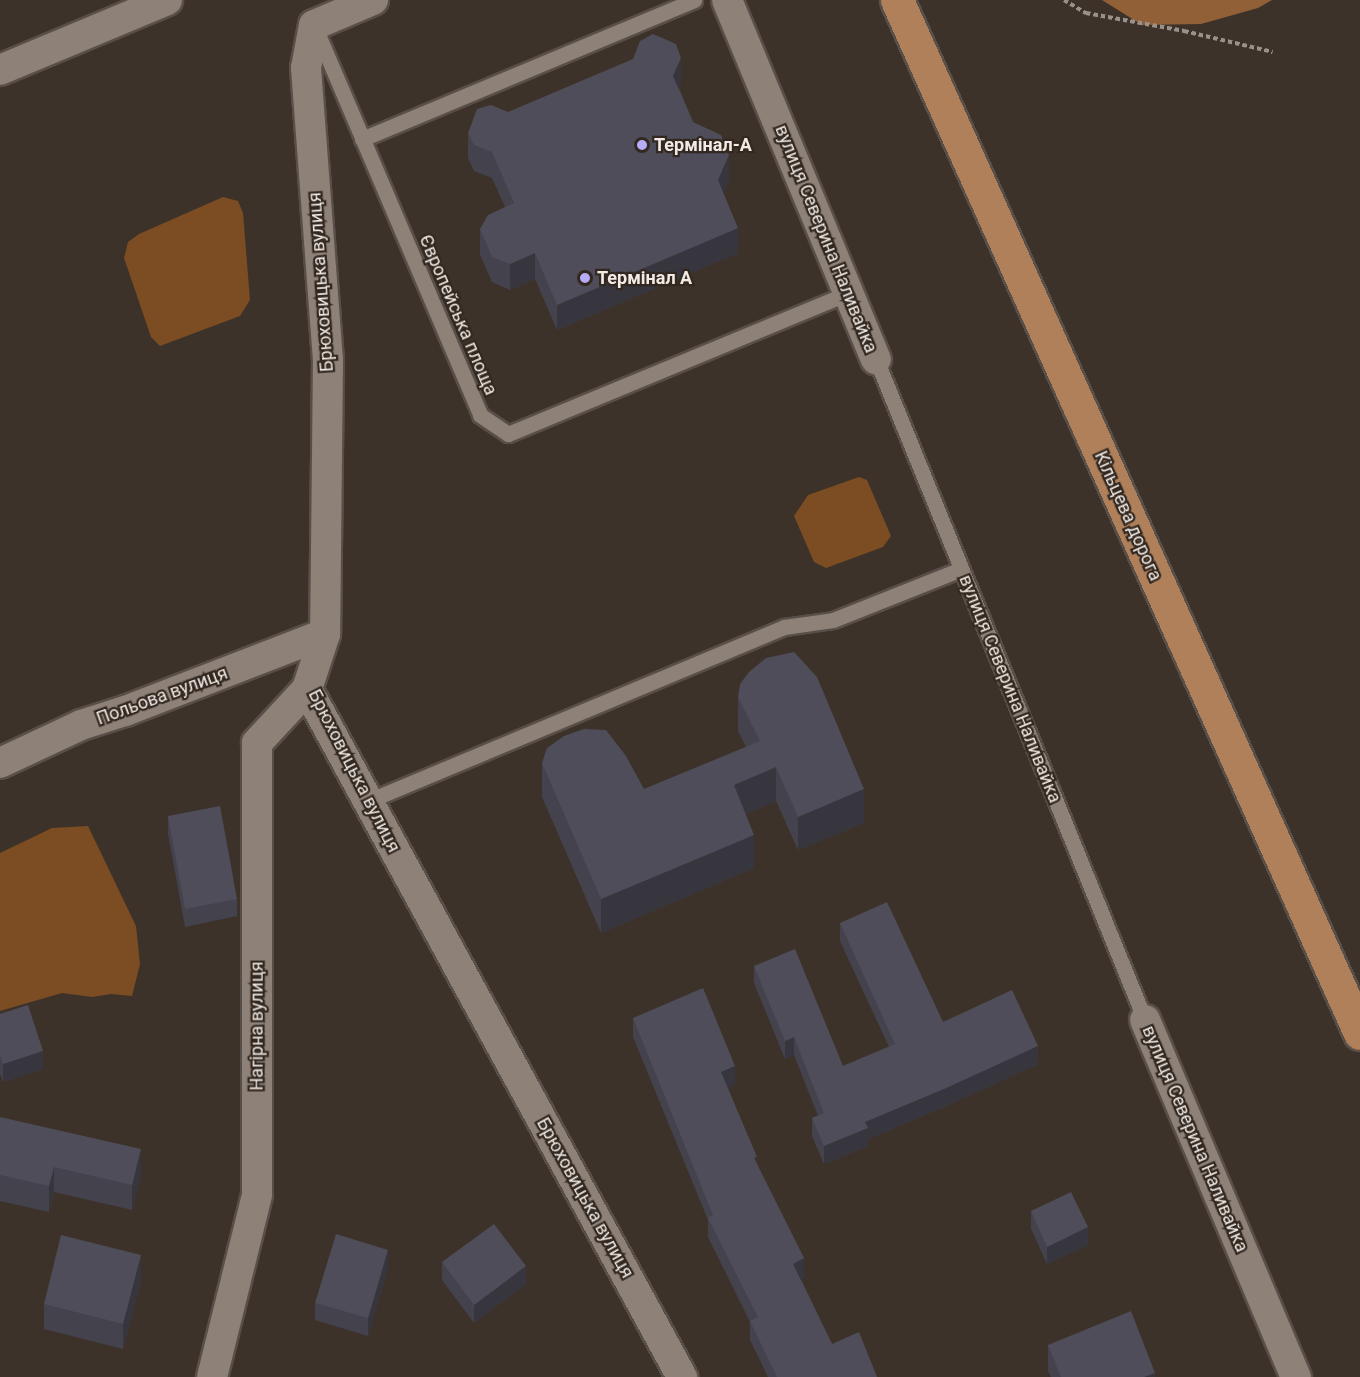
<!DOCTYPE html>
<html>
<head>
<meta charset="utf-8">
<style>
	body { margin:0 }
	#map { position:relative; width:1360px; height:1377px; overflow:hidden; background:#3c3229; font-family:Roboto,sans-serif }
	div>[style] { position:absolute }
	.forest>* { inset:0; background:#926037 }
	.water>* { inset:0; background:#7c4c22 }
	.path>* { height:4px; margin-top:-2px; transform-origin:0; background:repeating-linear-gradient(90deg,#9a918a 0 4.5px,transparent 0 7.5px) }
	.roads { filter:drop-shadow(2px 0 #594f49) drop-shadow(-2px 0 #594f49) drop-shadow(0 2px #594f49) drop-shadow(0 -2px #594f49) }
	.service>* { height:15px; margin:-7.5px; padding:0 7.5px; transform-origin:7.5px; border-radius:7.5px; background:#8e8178 }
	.minor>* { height:30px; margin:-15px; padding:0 15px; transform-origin:15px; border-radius:15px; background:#8e8178 }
	.trunk>* { height:33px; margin:-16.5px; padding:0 16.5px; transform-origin:16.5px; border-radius:16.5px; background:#af805a }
	.wall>* { inset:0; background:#43424d }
	.shaded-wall>* { inset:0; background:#37363e }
	.building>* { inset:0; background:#4e4d59 }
	.dots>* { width:16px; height:16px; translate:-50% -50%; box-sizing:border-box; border:3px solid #322820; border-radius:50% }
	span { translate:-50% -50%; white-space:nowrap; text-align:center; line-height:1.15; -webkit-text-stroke:4.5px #322820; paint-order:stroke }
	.poi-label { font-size:18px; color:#f1eae5; font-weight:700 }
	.left { translate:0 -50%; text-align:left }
	.street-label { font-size:18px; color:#f1eae5 }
</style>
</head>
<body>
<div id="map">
	<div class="forest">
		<div style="clip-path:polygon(1102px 0,1272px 0,1258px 8px,1201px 24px,1142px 25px)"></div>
	</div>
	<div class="water">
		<div style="clip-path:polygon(223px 197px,238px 201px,243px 213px,250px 300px,240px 316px,160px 346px,151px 337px,124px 258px,128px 242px,139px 234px)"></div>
		<div style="clip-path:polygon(859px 477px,867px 480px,891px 536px,883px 547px,826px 568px,814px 562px,794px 516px,808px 495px)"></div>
		<div style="clip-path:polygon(88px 826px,136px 926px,140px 964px,132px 996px,111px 994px,92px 997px,62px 993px,0 1011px,0 853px,52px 828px)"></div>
	</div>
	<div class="path">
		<div style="left:1064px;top:0;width:26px;rotate:31deg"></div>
		<div style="left:1086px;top:13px;width:100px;rotate:10.4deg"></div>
		<div style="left:1184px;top:31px;width:91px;rotate:13.3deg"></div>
	</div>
	<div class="roads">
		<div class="service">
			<div style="left:317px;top:32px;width:416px;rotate:66.9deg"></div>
			<div style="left:480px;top:415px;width:34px;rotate:34deg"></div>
			<div style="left:508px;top:434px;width:368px;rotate:-22.5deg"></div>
			<div style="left:362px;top:139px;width:360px;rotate:-22.7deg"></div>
			<div style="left:876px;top:359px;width:714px;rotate:67.86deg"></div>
			<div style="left:368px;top:801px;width:451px;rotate:-22.7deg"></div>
			<div style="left:784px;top:627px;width:49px;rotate:-8.1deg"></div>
			<div style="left:833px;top:620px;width:138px;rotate:-21.7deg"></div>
		</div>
		<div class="minor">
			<div style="left:373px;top:0;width:64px;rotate:157deg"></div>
			<div style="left:314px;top:25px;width:44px;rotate:100.5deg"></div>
			<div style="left:306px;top:68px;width:293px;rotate:85.7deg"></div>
			<div style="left:328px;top:360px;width:274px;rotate:90.6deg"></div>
			<div style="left:325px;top:634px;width:58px;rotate:108.1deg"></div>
			<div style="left:307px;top:689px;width:784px;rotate:61.41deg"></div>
			<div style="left:727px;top:0;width:389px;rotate:67.5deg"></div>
			<div style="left:0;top:70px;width:181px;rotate:-22.7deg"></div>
			<div style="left:0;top:763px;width:89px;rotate:-25.1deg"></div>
			<div style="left:81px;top:725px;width:46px;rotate:-17.7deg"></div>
			<div style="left:125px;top:711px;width:214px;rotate:-21.1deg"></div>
			<div style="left:1145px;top:1020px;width:388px;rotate:67.1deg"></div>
			<div style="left:212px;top:1377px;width:187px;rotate:-76.1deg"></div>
			<div style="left:257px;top:1195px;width:452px;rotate:-90deg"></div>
			<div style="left:257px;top:743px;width:74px;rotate:-47.2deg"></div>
		</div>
		<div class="trunk">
			<div style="left:897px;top:0;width:1132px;rotate:65.86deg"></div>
		</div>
	</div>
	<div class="wall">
		<div style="clip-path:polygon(681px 83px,679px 88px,693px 122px,729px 181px,723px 193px,738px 253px,557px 330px,535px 279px,510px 290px,492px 282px,480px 255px,480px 229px,505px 207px,492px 178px,474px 171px,468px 158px,468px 133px,508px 112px)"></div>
		<div style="clip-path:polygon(738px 697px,864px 823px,798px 850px,776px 801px,746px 814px,754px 868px,601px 933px,542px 797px,542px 763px,644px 789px,746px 747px,738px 731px)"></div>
		<div style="clip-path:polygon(168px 816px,237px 899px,237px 916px,185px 927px,168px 834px)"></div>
		<div style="clip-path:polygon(840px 923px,943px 1022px,1038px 1064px,944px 1107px,868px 1139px,868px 1146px,824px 1164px,812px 1136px,812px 1118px,818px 1116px,794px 1055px,785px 1059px,754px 983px,754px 966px,843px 1066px,889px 1047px,840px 941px)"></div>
		<div style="clip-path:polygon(0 1014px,43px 1069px,3px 1082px,0 1074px)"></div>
		<div style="clip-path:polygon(633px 1018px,735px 1085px,728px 1088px,757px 1164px,804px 1278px,801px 1279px,832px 1344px,877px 1377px,768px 1377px,750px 1340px,750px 1322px,708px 1237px,708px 1220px,633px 1037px)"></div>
		<div style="clip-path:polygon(0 1117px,141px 1175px,132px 1210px,54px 1192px,49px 1212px,0 1201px)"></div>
		<div style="clip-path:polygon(1031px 1211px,1088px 1245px,1047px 1264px,1031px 1229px)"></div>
		<div style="clip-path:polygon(442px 1262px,526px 1284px,474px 1323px,442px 1280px)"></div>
		<div style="clip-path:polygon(388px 1268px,368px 1336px,315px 1320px,315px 1303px)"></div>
		<div style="clip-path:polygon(141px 1281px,123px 1349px,44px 1329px,44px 1304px)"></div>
		<div style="clip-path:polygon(1048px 1345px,1155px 1377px,1051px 1377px,1048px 1371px)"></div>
	</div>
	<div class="shaded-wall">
		<div style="clip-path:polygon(681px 58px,681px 83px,673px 102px,673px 76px)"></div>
		<div style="clip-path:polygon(729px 155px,729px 181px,718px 206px,718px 180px)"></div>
		<div style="clip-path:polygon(738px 228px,738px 253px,557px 330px,557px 305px)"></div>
		<div style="clip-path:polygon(535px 253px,535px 279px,510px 290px,510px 264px)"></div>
		<div style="clip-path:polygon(776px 767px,776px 801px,734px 819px,734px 785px)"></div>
		<div style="clip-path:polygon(864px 789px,864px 823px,798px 850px,798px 817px)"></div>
		<div style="clip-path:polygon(754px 835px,754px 868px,601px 933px,601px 899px)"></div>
		<div style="clip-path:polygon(794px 1037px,794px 1055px,785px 1059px,785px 1041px)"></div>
		<div style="clip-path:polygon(1038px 1046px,1038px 1064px,944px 1107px,868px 1139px,868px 1146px,824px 1164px,824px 1146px,865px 1122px)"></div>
		<div style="clip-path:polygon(43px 1051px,43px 1069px,3px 1082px,3px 1064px)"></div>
		<div style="clip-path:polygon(735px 1066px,735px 1085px,721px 1091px,721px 1072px)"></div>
		<div style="clip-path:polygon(141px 1149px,141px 1175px,132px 1210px,132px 1185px)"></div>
		<div style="clip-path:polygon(54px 1167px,54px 1192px,49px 1212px,49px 1186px)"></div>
		<div style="clip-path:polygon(1088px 1227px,1088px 1245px,1047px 1264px,1047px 1247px)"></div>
		<div style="clip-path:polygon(388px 1250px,388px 1268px,368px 1336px,368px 1318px)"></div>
		<div style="clip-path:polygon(141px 1255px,141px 1281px,123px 1349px,123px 1324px)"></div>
		<div style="clip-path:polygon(804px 1258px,804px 1278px,793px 1283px,793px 1264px)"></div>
		<div style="clip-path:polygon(526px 1266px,526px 1284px,474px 1323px,474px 1305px)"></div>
		<div style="clip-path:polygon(1155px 1373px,1155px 1377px,1144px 1377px)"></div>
	</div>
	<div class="building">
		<div style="clip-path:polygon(653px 34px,676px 44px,681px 58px,673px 76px,693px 122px,721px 135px,729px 155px,718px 180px,738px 228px,557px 305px,535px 253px,510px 264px,492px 257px,480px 229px,488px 215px,514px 203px,492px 152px,474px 145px,468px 133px,477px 109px,491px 105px,508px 112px,633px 59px,640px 41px)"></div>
		<div style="clip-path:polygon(794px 652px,817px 677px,864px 789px,798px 817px,776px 767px,734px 785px,754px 835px,601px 899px,542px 763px,547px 748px,564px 736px,584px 729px,606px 730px,626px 756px,644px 789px,760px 741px,738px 697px,740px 684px,749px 672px,766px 658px)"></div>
		<div style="clip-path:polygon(220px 806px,237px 899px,185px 909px,168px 816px)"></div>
		<div style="clip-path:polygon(887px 902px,943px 1022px,1012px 990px,1038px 1046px,944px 1089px,865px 1122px,868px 1128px,824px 1146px,812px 1118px,824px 1113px,794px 1037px,785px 1041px,754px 966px,795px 949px,843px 1066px,895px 1044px,840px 923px)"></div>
		<div style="clip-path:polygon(703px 988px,735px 1066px,721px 1072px,757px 1157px,754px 1158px,804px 1258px,793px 1264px,832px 1344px,859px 1332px,877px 1377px,777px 1377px,750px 1321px,758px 1317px,708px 1218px,713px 1215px,633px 1018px)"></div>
		<div style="clip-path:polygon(28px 1005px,43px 1051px,3px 1064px,0 1056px,0 1014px)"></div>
		<div style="clip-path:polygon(0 1117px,141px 1149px,132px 1185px,54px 1167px,49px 1186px,0 1175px)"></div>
		<div style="clip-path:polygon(1071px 1192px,1088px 1227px,1047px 1247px,1031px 1211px)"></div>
		<div style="clip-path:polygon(494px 1224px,526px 1266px,474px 1305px,442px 1262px)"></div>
		<div style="clip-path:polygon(336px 1234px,388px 1250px,368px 1318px,315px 1303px)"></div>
		<div style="clip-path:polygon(61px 1235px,141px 1255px,123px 1324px,44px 1304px)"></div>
		<div style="clip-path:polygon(1131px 1311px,1155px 1373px,1144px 1377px,1061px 1377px,1048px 1345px)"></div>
	</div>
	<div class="dots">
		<div style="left:642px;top:145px;background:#b8abf7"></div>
		<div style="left:585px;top:278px;background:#b8abf7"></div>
	</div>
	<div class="poi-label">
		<span class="left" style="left:654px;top:145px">Термінал-А</span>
		<span class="left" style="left:597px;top:278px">Термінал А</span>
	</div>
	<div class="street-label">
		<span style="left:826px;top:239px;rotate:68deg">вулиця Северина Наливайка</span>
		<span style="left:321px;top:282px;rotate:-94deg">Брюховицька вулиця</span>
		<span style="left:458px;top:315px;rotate:67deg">Європейська площа</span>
		<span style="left:1128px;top:516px;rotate:66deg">Кільцева дорога</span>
		<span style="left:1010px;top:689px;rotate:68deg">вулиця Северина Наливайка</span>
		<span style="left:162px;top:696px;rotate:-20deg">Польова вулиця</span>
		<span style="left:354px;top:771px;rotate:63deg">Брюховицька вулиця</span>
		<span style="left:257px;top:1026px;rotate:-90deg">Нагірна вулиця</span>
		<span style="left:1195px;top:1139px;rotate:67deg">вулиця Северина Наливайка</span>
		<span style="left:585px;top:1198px;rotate:61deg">Брюховицька вулиця</span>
	</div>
</div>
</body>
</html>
